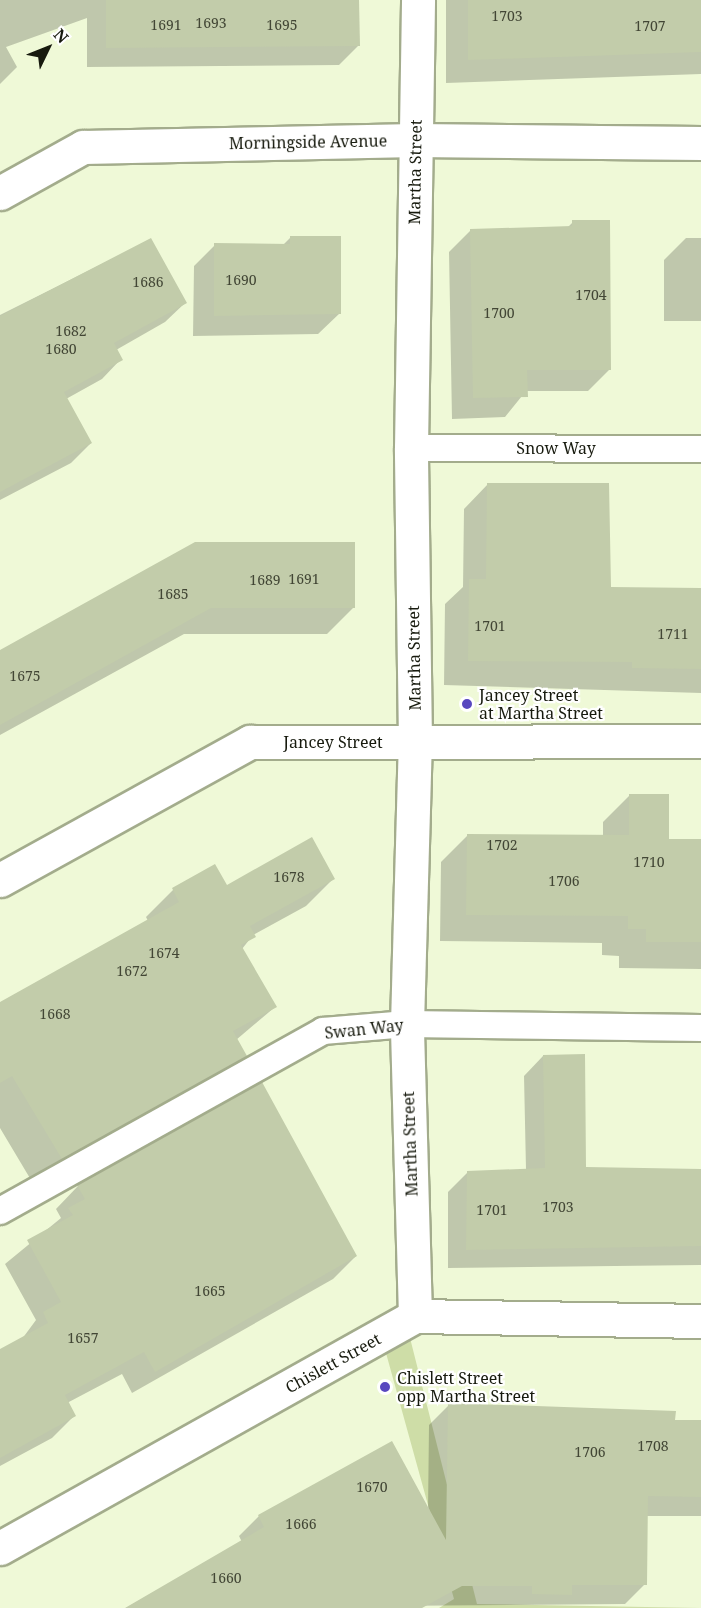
<!DOCTYPE html>
<html>
<head>
<meta charset="utf-8">
<style>
	body { margin:0 }
	#map { position:relative; width:701px; height:1608px; overflow:hidden; background:#eff9d7; font-family:"Noto Serif",serif }
	div>[style] { position:absolute }
	.green>* { inset:0; background:#cedda7 }
	.shadow>* { inset:0; background:#0003 }
	.building>* { inset:0; background:#c2ccaa }
	.roads { filter:drop-shadow(2px 0 #a3ac8c) drop-shadow(-2px 0 #a3ac8c) drop-shadow(0 2px #a3ac8c) drop-shadow(0 -2px #a3ac8c) }
	.service>* { height:26px; margin:-13px; padding:0 13px; transform-origin:13px; border-radius:13px; background:#fff }
	.minor>* { height:33px; margin:-16.5px; padding:0 16.5px; transform-origin:16.5px; border-radius:16.5px; background:#fff }
	.dots>* { width:16px; height:16px; translate:-50% -50%; box-sizing:border-box; border:3px solid #fff; border-radius:50% }
	span { translate:-50% -50%; white-space:nowrap; text-align:center; line-height:1.15; -webkit-text-stroke:4.5px #fff; paint-order:stroke }
	.number-label { font-size:14px; color:#424635 }
	.number-label span { -webkit-text-stroke-width:0 }
	.street-label { font-size:16px; color:#171a0e }
	.poi-label { font-size:16px; color:#171a0e }
	.left { translate:0 -50%; text-align:left }
	.north { position:absolute; left:18px; top:18px; width:60px; height:60px; -webkit-text-stroke:4px #fff; paint-order:stroke; rotate:47deg; font-size:16px; font-weight:700; line-height:24px; text-align:center; color:#171a0e }
	.north::after { content:''; display:block; margin:auto; width:21px; height:27px; background:#171a0e; clip-path:polygon(50% 0,100% 100%,50% 72%,0 100%) }
</style>
</head>
<body>
<div id="map">
	<div class="green">
		<div style="clip-path:polygon(406px 1322px,477px 1604px,701px 1608px,439px 1608px,454px 1599px,381px 1335px)"></div>
	</div>
	<div class="shadow">
		<div style="clip-path:polygon(0 0,359px 0,359px 45px,339px 65px,87px 67px,87px 18px,6px 47px,17px 67px,0 84px)"></div>
		<div style="clip-path:polygon(446px 0,701px 0,701px 74px,446px 83px)"></div>
		<div style="clip-path:polygon(573px 222px,609px 370px,588px 391px,526px 391px,505px 417px,452px 419px,449px 252px,470px 231px,567px 228px)"></div>
		<div style="clip-path:polygon(291px 237px,340px 313px,318px 334px,193px 336px,194px 266px,215px 245px,283px 245px)"></div>
		<div style="clip-path:polygon(686px 238px,701px 238px,701px 321px,664px 321px,664px 260px)"></div>
		<div style="clip-path:polygon(150px 240px,185px 303px,165px 322px,116px 350px,121px 359px,102px 379px,66px 399px,91px 443px,71px 463px,0 500px,0 315px)"></div>
		<div style="clip-path:polygon(488px 484px,609px 588px,701px 589px,701px 693px,444px 685px,445px 604px,463px 587px,464px 509px)"></div>
		<div style="clip-path:polygon(196px 544px,354px 607px,327px 634px,184px 634px,0 735px,0 652px)"></div>
		<div style="clip-path:polygon(630px 795px,667px 840px,701px 841px,701px 969px,619px 968px,619px 956px,602px 955px,602px 943px,440px 941px,441px 862px,468px 835px,603px 836px,603px 822px)"></div>
		<div style="clip-path:polygon(215px 866px,226px 887px,333px 879px,306px 906px,253px 935px,242px 949px,275px 1007px,236px 1040px,245px 1056px,218px 1083px,34px 1185px,0 1128px,0 1005px,148px 921px,146px 917px,173px 890px)"></div>
		<div style="clip-path:polygon(543px 1056px,584px 1169px,701px 1170px,701px 1265px,448px 1268px,448px 1192px,467px 1173px,526px 1170px,524px 1076px)"></div>
		<div style="clip-path:polygon(78px 1186px,356px 1256px,333px 1279px,132px 1393px,122px 1374px,67px 1403px,74px 1416px,52px 1438px,0 1466px,0 1351px,22px 1339px,36px 1320px,5px 1264px,61px 1218px,56px 1209px)"></div>
		<div style="clip-path:polygon(449px 1405px,701px 1422px,701px 1516px,646px 1516px,645px 1584px,625px 1604px,126px 1608px,242px 1542px,239px 1536px,259px 1516px,392px 1443px,428px 1509px,429px 1425px)"></div>
	</div>
	<div class="building">
		<div style="clip-path:polygon(106px 0,359px 0,360px 46px,106px 48px)"></div>
		<div style="clip-path:polygon(468px 0,701px 0,701px 52px,468px 60px)"></div>
		<div style="clip-path:polygon(572px 220px,610px 220px,611px 370px,527px 370px,528px 397px,473px 398px,470px 229px,572px 226px)"></div>
		<div style="clip-path:polygon(290px 236px,341px 236px,341px 314px,214px 316px,214px 243px,290px 244px)"></div>
		<div style="clip-path:polygon(151px 238px,187px 303px,114px 343px,123px 360px,64px 392px,92px 443px,0 492px,0 316px)"></div>
		<div style="clip-path:polygon(487px 483px,609px 483px,611px 587px,701px 588px,701px 669px,632px 668px,632px 662px,468px 661px,469px 579px,486px 579px)"></div>
		<div style="clip-path:polygon(195px 542px,355px 542px,355px 608px,211px 608px,0 725px,0 650px)"></div>
		<div style="clip-path:polygon(629px 794px,669px 794px,669px 839px,701px 839px,701px 942px,646px 942px,646px 929px,628px 929px,628px 916px,466px 915px,467px 834px,629px 835px)"></div>
		<div style="clip-path:polygon(312px 837px,335px 879px,250px 926px,256px 937px,241px 945px,277px 1007px,233px 1031px,247px 1056px,62px 1159px,12px 1076px,0 1083px,0 1002px,179px 902px,172px 888px,215px 864px,227px 885px)"></div>
		<div style="clip-path:polygon(585px 1054px,586px 1167px,701px 1169px,701px 1246px,466px 1250px,467px 1171px,545px 1168px,543px 1055px)"></div>
		<div style="clip-path:polygon(262px 1082px,357px 1256px,155px 1372px,144px 1352px,65px 1395px,76px 1416px,0 1458px,0 1349px,48px 1323px,43px 1312px,61px 1302px,27px 1240px,73px 1215px,68px 1208px,85px 1199px,77px 1185px)"></div>
		<div style="clip-path:polygon(448px 1403px,676px 1411px,675px 1420px,701px 1420px,701px 1497px,648px 1496px,647px 1585px,572px 1585px,572px 1595px,532px 1594px,532px 1586px,462px 1586px,422px 1608px,125px 1608px,264px 1527px,258px 1515px,392px 1441px,446px 1540px)"></div>
	</div>
	<div class="roads">
		<div class="service">
			<div style="left:411px;top:448px;width:290px;rotate:0.2deg"></div>
			<div style="left:0;top:1211px;width:370px;rotate:-29.1deg"></div>
			<div style="left:323px;top:1031px;width:84px;rotate:-4.8deg"></div>
			<div style="left:407px;top:1024px;width:294px;rotate:0.8deg"></div>
		</div>
		<div class="minor">
			<div style="left:0;top:193px;width:95px;rotate:-29deg"></div>
			<div style="left:83px;top:147px;width:332px;rotate:-1.2deg"></div>
			<div style="left:415px;top:140px;width:286px;rotate:0.6deg"></div>
			<div style="left:0;top:880px;width:286px;rotate:-28.9deg"></div>
			<div style="left:250px;top:742px;width:451px;rotate:-0.1deg"></div>
			<div style="left:415px;top:1316px;width:292px;rotate:-91.6deg"></div>
			<div style="left:407px;top:1024px;width:282px;rotate:-88.4deg"></div>
			<div style="left:415px;top:742px;width:294px;rotate:-90.8deg"></div>
			<div style="left:411px;top:448px;width:448px;rotate:-89.1deg"></div>
			<div style="left:0;top:1548px;width:475px;rotate:-29.2deg"></div>
			<div style="left:415px;top:1316px;width:286px;rotate:1deg"></div>
		</div>
	</div>
	<div class="dots">
		<div style="left:467px;top:704px;background:#5847bf"></div>
		<div style="left:385px;top:1387px;background:#5847bf"></div>
	</div>
	<div class="number-label">
		<span style="left:507px;top:16px">1703</span>
		<span style="left:211px;top:23px">1693</span>
		<span style="left:166px;top:25px">1691</span>
		<span style="left:282px;top:25px">1695</span>
		<span style="left:650px;top:26px">1707</span>
		<span style="left:241px;top:280px">1690</span>
		<span style="left:148px;top:282px">1686</span>
		<span style="left:591px;top:295px">1704</span>
		<span style="left:499px;top:313px">1700</span>
		<span style="left:71px;top:331px">1682</span>
		<span style="left:61px;top:349px">1680</span>
		<span style="left:304px;top:579px">1691</span>
		<span style="left:265px;top:580px">1689</span>
		<span style="left:173px;top:594px">1685</span>
		<span style="left:490px;top:626px">1701</span>
		<span style="left:673px;top:634px">1711</span>
		<span style="left:25px;top:676px">1675</span>
		<span style="left:502px;top:845px">1702</span>
		<span style="left:649px;top:862px">1710</span>
		<span style="left:289px;top:877px">1678</span>
		<span style="left:564px;top:881px">1706</span>
		<span style="left:164px;top:953px">1674</span>
		<span style="left:132px;top:971px">1672</span>
		<span style="left:55px;top:1014px">1668</span>
		<span style="left:558px;top:1207px">1703</span>
		<span style="left:492px;top:1210px">1701</span>
		<span style="left:210px;top:1291px">1665</span>
		<span style="left:83px;top:1338px">1657</span>
		<span style="left:653px;top:1446px">1708</span>
		<span style="left:590px;top:1452px">1706</span>
		<span style="left:372px;top:1487px">1670</span>
		<span style="left:301px;top:1524px">1666</span>
		<span style="left:226px;top:1578px">1660</span>
	</div>
	<div class="street-label">
		<span style="left:308px;top:142px;rotate:-1deg">Morningside Avenue</span>
		<span style="left:415px;top:172px;rotate:-89deg">Martha Street</span>
		<span style="left:556px;top:448px">Snow Way</span>
		<span style="left:414px;top:658px;rotate:-91deg">Martha Street</span>
		<span style="left:333px;top:742px">Jancey Street</span>
		<span style="left:364px;top:1029px;rotate:-6deg">Swan Way</span>
		<span style="left:410px;top:1144px;rotate:-92deg">Martha Street</span>
		<span style="left:333px;top:1363px;rotate:-29deg">Chislett Street</span>
	</div>
	<div class="poi-label">
		<span class="left" style="left:479px;top:704px">Jancey Street<br>at Martha Street</span>
		<span class="left" style="left:397px;top:1387px">Chislett Street<br>opp Martha Street</span>
	</div>
	<div class="north">N</div>
</div>
</body>
</html>
